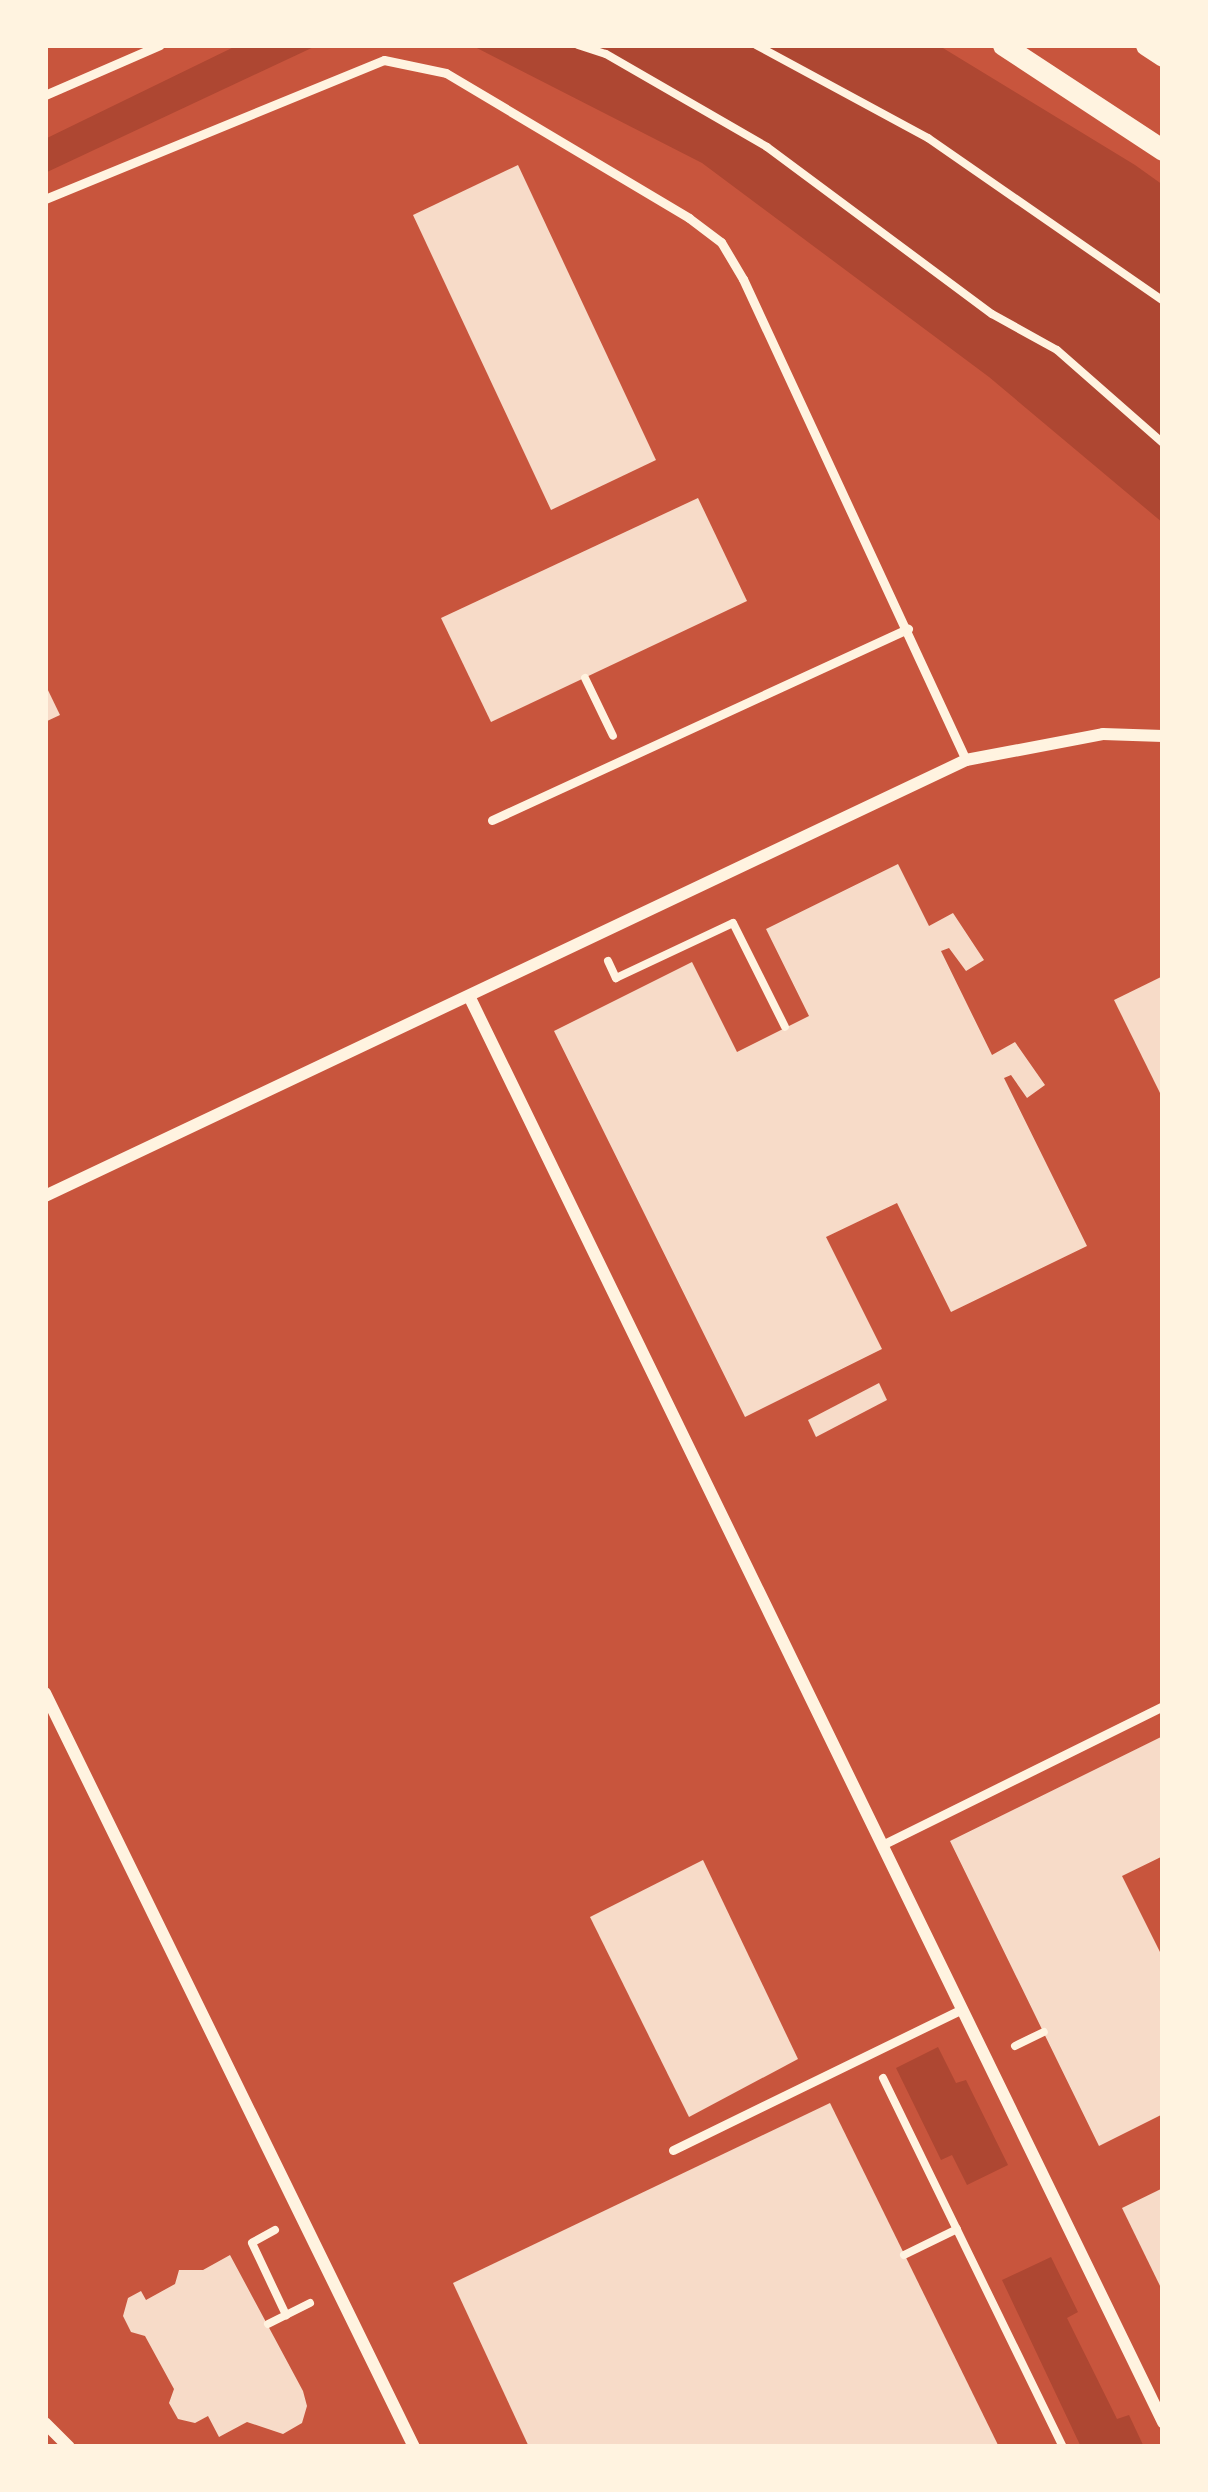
<!DOCTYPE html>
<html>
<head>
<meta charset="utf-8">
<style>
	body { margin:0 }
	#map { position:relative; width:1208px; height:2492px; overflow:hidden; background:#c8553d; font-family:"PT Sans",sans-serif }
	div>[style] { position:absolute }
	.green>* { inset:0; background:#ae4732 }
	.building>* { inset:0; background:#f7dbc8 }
	.path>* { height:8px; margin:-4px; padding:0 4px; transform-origin:4px; border-radius:4px; background:#fff3e0 }
	.service>* { height:9px; margin:-4.5px; padding:0 4.5px; transform-origin:4.5px; border-radius:4.5px; background:#fff3e0 }
	.minor>* { height:12px; margin:-6px; padding:0 6px; transform-origin:6px; border-radius:6px; background:#fff3e0 }
	.tertiary>* { height:21px; margin:-10.5px; padding:0 10.5px; transform-origin:10.5px; border-radius:10.5px; background:#fff3e0 }
	span { translate:-50% -50%; white-space:nowrap; text-align:center; line-height:1.15; -webkit-text-stroke:9px #fff3e0; paint-order:stroke }
	.frame { position:absolute; inset:0; border:48px solid #fff3e0; pointer-events:none }
</style>
</head>
<body>
<div id="map">
	<div class="green">
		<div style="clip-path:polygon(238px 45px,318px 45px,45px 173px,45px 139px)"></div>
		<div style="clip-path:polygon(471px 45px,938px 45px,1135px 165px,1163px 185px,1163px 523px,989px 377px,702px 163px)"></div>
		<div style="clip-path:polygon(938px 2047px,956px 2083px,966px 2080px,1008px 2165px,967px 2185px,952px 2155px,941px 2160px,896px 2068px)"></div>
		<div style="clip-path:polygon(1051px 2257px,1078px 2312px,1067px 2318px,1117px 2419px,1129px 2415px,1144px 2447px,1081px 2447px,1002px 2280px)"></div>
	</div>
	<div class="building">
		<div style="clip-path:polygon(518px 165px,656px 460px,551px 510px,413px 215px)"></div>
		<div style="clip-path:polygon(698px 498px,747px 601px,491px 722px,441px 618px)"></div>
		<div style="clip-path:polygon(45px 684px,60px 715px,45px 722px)"></div>
		<div style="clip-path:polygon(898px 864px,929px 926px,953px 913px,984px 960px,966px 971px,949px 948px,941px 951px,992px 1055px,1015px 1042px,1045px 1085px,1027px 1098px,1011px 1075px,1004px 1078px,1087px 1246px,951px 1312px,897px 1203px,826px 1237px,882px 1349px,745px 1417px,554px 1031px,692px 962px,737px 1052px,809px 1016px,766px 929px)"></div>
		<div style="clip-path:polygon(1163px 976px,1163px 1099px,1114px 1000px)"></div>
		<div style="clip-path:polygon(879px 1383px,887px 1400px,816px 1437px,808px 1420px)"></div>
		<div style="clip-path:polygon(1163px 1736px,1163px 1856px,1122px 1876px,1163px 1958px,1163px 2114px,1099px 2146px,950px 1841px)"></div>
		<div style="clip-path:polygon(703px 1860px,798px 2059px,689px 2117px,590px 1917px)"></div>
		<div style="clip-path:polygon(830px 2103px,999px 2447px,529px 2447px,453px 2283px)"></div>
		<div style="clip-path:polygon(1163px 2188px,1163px 2292px,1122px 2208px)"></div>
		<div style="clip-path:polygon(230px 2255px,303px 2391px,307px 2406px,302px 2423px,283px 2434px,247px 2422px,219px 2437px,208px 2416px,195px 2423px,178px 2419px,169px 2403px,174px 2389px,145px 2336px,131px 2332px,123px 2316px,128px 2298px,141px 2291px,146px 2300px,175px 2284px,179px 2270px,203px 2270px)"></div>
	</div>
	<div class="path">
		<div style="left:578px;top:45px;width:29px;rotate:18deg"></div>
		<div style="left:606px;top:54px;width:186px;rotate:30deg"></div>
		<div style="left:767px;top:147px;width:280px;rotate:36.6deg"></div>
		<div style="left:992px;top:314px;width:74px;rotate:29deg"></div>
		<div style="left:1057px;top:350px;width:141px;rotate:41.3deg"></div>
		<div style="left:756px;top:45px;width:196px;rotate:28.4deg"></div>
		<div style="left:928px;top:138px;width:286px;rotate:34.7deg"></div>
		<div style="left:585px;top:678px;width:64px;rotate:64.2deg"></div>
		<div style="left:608px;top:961px;width:19px;rotate:65deg"></div>
		<div style="left:616px;top:978px;width:129px;rotate:-25.2deg"></div>
		<div style="left:733px;top:923px;width:116px;rotate:63.4deg"></div>
		<div style="left:1015px;top:2046px;width:32px;rotate:-26deg"></div>
		<div style="left:883px;top:2078px;width:411px;rotate:64deg"></div>
		<div style="left:275px;top:2230px;width:26px;rotate:151deg"></div>
		<div style="left:252px;top:2243px;width:80px;rotate:64.7deg"></div>
		<div style="left:904px;top:2255px;width:59px;rotate:-26.1deg"></div>
		<div style="left:268px;top:2324px;width:47px;rotate:-26.6deg"></div>
	</div>
	<div class="service">
		<div style="left:45px;top:95px;width:125px;rotate:-23.5deg"></div>
		<div style="left:45px;top:199px;width:366px;rotate:-22.3deg"></div>
		<div style="left:384px;top:60px;width:63px;rotate:11.8deg"></div>
		<div style="left:446px;top:73px;width:283px;rotate:30.8deg"></div>
		<div style="left:689px;top:218px;width:40px;rotate:37deg"></div>
		<div style="left:721px;top:242px;width:43px;rotate:59.3deg"></div>
		<div style="left:743px;top:279px;width:530px;rotate:65.13deg"></div>
		<div style="left:492px;top:820px;width:458px;rotate:-24.7deg"></div>
		<div style="left:882px;top:1845px;width:313px;rotate:-26.3deg"></div>
		<div style="left:673px;top:2150px;width:322px;rotate:-26deg"></div>
	</div>
	<div class="minor">
		<div style="left:470px;top:998px;width:1584px;rotate:64.05deg"></div>
		<div style="left:45px;top:1196px;width:1019px;rotate:-25.33deg"></div>
		<div style="left:966px;top:760px;width:139px;rotate:-10.7deg"></div>
		<div style="left:1103px;top:734px;width:60px;rotate:1.9deg"></div>
		<div style="left:45px;top:1693px;width:839px;rotate:63.92deg"></div>
		<div style="left:45px;top:2423px;width:34px;rotate:45deg"></div>
	</div>
	<div class="tertiary">
		<div style="left:1003px;top:45px;width:191px;rotate:33.3deg"></div>
		<div style="left:1146px;top:45px;width:20px;rotate:33deg"></div>
	</div>
	<div class="frame"></div>
</div>
</body>
</html>
